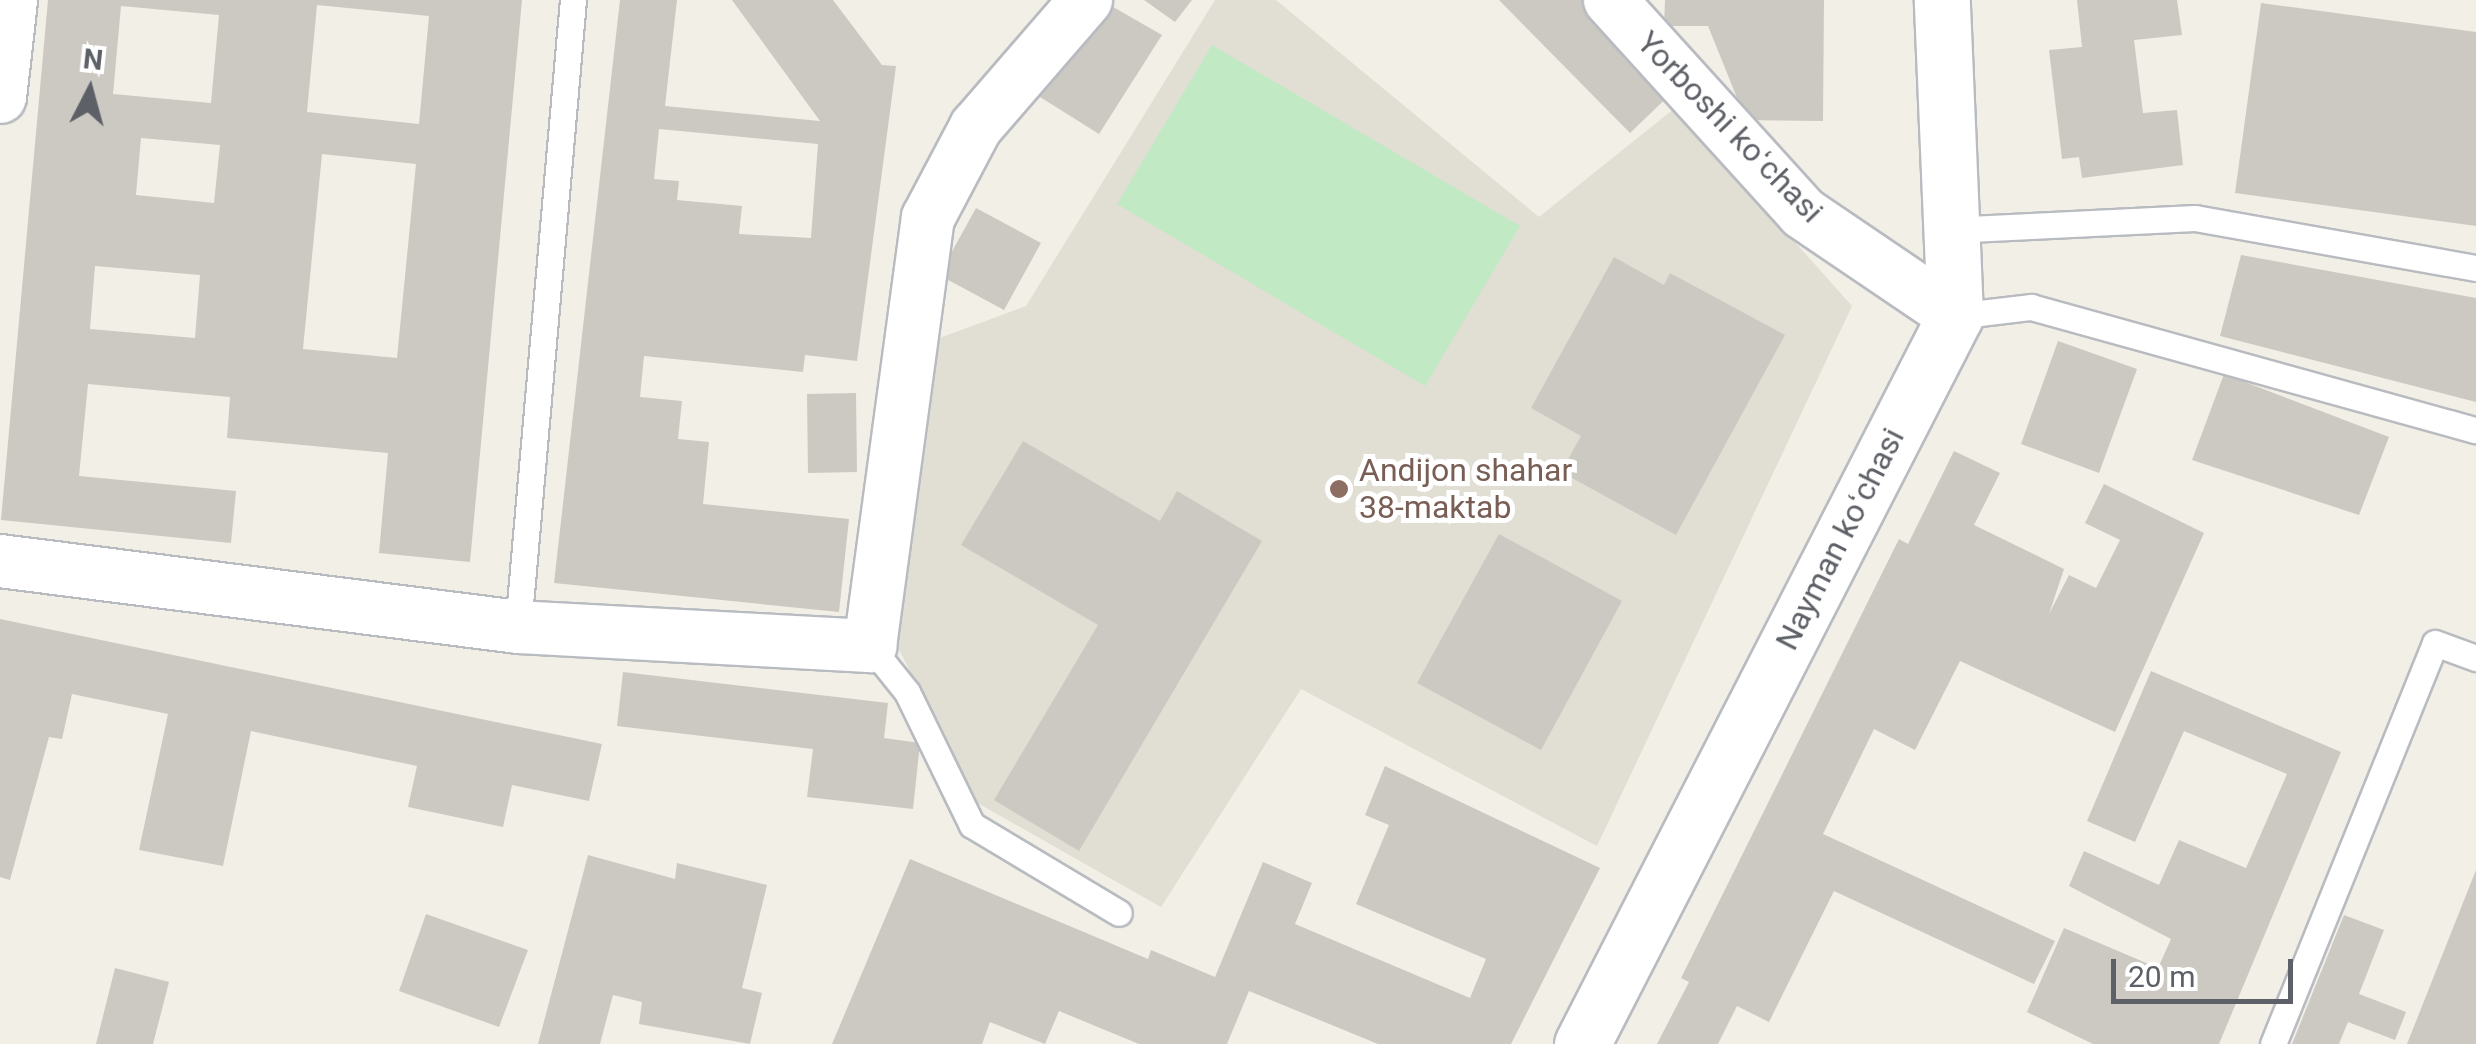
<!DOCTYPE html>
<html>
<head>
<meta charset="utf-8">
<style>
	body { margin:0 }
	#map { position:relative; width:2476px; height:1044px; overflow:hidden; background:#f1efe6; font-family:Roboto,sans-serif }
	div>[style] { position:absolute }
	.education>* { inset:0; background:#e1ded4 }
	.green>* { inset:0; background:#c1e9c3 }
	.building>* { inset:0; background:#ccc9c3 }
	.roads { filter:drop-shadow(2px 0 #b8bbc0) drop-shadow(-2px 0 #b8bbc0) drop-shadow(0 2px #b8bbc0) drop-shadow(0 -2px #b8bbc0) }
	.service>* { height:25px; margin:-12.5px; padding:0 12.5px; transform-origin:12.5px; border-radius:12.5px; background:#fff }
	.minor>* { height:52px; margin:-26px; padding:0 26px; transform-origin:26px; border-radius:26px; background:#fff }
	.secondary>* { height:55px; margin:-27.5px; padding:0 27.5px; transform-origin:27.5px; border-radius:27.5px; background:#fff }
	.dots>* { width:28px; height:28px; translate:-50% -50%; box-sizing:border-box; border:5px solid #fff; border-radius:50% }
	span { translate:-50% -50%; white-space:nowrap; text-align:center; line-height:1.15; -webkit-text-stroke:10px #fff; paint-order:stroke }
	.street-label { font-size:32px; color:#5d6167 }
	.education-label { font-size:32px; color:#785e54 }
	.left { translate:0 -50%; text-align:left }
	.north { position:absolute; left:40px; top:40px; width:100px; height:100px; -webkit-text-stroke:8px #fff; paint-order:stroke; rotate:6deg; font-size:28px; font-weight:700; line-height:40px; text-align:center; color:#5d6167 }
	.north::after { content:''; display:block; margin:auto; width:35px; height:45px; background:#5d6167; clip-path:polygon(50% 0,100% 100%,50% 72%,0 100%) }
	.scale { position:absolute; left:2111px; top:959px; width:182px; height:45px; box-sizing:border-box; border:5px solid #5d6167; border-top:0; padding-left:12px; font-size:30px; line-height:35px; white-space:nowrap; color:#5d6167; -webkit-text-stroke:8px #fff; paint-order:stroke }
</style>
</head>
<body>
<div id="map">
	<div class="education">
		<div style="clip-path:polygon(1215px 0,1276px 0,1539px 217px,1675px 108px,1852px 306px,1597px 846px,1301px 689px,1161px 907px,974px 801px,894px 639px,934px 340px,1026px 306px)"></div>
	</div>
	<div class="green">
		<div style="clip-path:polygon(1212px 45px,1520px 226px,1425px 386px,1117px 204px)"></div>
	</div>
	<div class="building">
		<div style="clip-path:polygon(evenodd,48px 0,522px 0,470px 562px,379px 553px,388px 453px,227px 438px,230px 397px,88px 384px,79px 476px,236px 491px,231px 543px,1px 520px,48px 0,317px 5px,429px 16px,419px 124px,307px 112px,317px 5px,48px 0,121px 6px,219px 15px,211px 103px,113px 94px,121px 6px,48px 0,141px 138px,220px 145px,214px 203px,136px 195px,141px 138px,48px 0,322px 154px,416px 164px,397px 358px,303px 349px,322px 154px,48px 0,95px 266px,200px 275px,195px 338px,90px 329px,95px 266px)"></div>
		<div style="clip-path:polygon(evenodd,620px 0,677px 0,665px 106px,820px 121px,732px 0,833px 0,882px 65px,896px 66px,857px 361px,805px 355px,803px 372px,644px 356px,640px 397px,682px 401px,678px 439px,709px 442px,703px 504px,849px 519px,839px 612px,554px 583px,620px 0,659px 129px,818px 144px,811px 238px,739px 234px,742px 206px,677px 200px,679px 181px,654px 179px,659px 129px)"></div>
		<div style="clip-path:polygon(1101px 0,1162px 35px,1099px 134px,1040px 97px)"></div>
		<div style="clip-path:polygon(1144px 0,1192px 0,1175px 22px)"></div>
		<div style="clip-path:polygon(1499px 0,1596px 0,1679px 86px,1630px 133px)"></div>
		<div style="clip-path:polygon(1665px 0,1824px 0,1823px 121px,1746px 120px,1708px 26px,1664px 26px)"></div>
		<div style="clip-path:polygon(2077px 0,2177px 0,2182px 35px,2134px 40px,2143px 113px,2177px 110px,2183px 165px,2082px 178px,2079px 157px,2062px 159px,2049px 50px,2082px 47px)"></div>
		<div style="clip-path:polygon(2261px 3px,2476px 32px,2476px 226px,2235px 193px)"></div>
		<div style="clip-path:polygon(976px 208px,1041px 243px,1004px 310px,939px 275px)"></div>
		<div style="clip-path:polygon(2241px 255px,2476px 298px,2476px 402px,2220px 336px)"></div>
		<div style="clip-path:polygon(1614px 257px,1664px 285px,1670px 273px,1785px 335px,1676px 535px,1561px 472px,1581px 436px,1531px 408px)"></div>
		<div style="clip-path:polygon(2058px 341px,2137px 369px,2099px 473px,2021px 444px)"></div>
		<div style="clip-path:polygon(2224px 374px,2389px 437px,2359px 515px,2192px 460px)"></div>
		<div style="clip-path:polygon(856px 393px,857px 472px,808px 473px,807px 394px)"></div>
		<div style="clip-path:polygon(1023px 441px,1160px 521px,1177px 491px,1262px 541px,1079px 851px,994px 800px,1098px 625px,961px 545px)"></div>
		<div style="clip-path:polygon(1954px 451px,2000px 473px,1974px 525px,2064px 569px,2049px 614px,2069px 575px,2096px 588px,2120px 540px,2085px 523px,2104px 484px,2204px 533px,2115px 732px,1960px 661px,1915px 750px,1874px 729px,1823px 834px,2055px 941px,2034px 984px,1834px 891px,1769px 1022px,1737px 1006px,1718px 1044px,1657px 1044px,1689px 982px,1681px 978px,1899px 539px,1908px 544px)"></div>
		<div style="clip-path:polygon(1499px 534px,1622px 601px,1541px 750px,1417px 683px)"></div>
		<div style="clip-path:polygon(0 619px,602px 744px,589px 801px,512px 785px,503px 827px,408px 807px,417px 766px,251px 731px,223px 866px,139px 850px,168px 714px,72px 694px,62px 739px,49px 737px,10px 880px,0 877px)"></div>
		<div style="clip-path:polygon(2151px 671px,2341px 752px,2219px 1044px,2093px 1044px,2027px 1012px,2064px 928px,2158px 968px,2171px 939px,2069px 886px,2084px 851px,2159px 885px,2179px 840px,2246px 868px,2287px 774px,2184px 731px,2135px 842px,2087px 821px)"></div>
		<div style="clip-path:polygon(623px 672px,888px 703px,884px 738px,920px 743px,913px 809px,807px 797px,813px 749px,617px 726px)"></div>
		<div style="clip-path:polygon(1385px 766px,1600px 868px,1511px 1044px,1378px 1044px,1249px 991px,1227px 1044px,1139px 1044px,1059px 1011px,1045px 1044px,990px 1022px,982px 1044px,832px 1044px,910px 859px,1148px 959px,1151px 950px,1215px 977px,1263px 862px,1312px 883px,1295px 924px,1470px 998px,1486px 959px,1356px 904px,1389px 825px,1365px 815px)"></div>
		<div style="clip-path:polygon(588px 855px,675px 879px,677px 863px,767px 885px,742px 988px,762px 993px,750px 1044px,639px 1024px,642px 1002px,613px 995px,600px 1044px,538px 1044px)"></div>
		<div style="clip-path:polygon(2476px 870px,2476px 1044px,2407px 1044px)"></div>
		<div style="clip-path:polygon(426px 914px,528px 950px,499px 1027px,399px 991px)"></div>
		<div style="clip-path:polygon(2344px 915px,2384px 930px,2359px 994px,2406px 1012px,2395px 1040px,2348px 1022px,2339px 1044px,2292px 1044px)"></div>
		<div style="clip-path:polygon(115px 968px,169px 982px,153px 1044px,96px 1044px)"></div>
	</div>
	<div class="roads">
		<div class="service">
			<div style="left:1949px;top:230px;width:246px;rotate:-2.8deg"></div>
			<div style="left:2195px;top:218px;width:285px;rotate:10.1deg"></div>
			<div style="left:1955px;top:316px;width:77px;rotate:-6.8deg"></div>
			<div style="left:2031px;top:307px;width:462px;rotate:15.5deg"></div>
			<div style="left:518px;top:627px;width:629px;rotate:-84.99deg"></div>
			<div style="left:870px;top:646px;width:59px;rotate:51.2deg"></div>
			<div style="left:907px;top:692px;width:148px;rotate:64deg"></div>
			<div style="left:972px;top:825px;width:171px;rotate:30.9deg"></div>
			<div style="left:2273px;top:1044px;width:432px;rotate:-68deg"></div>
			<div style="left:2435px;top:643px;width:44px;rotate:20.1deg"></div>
		</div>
		<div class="minor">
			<div style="left:1610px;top:0;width:287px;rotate:47.8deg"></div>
			<div style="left:1803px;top:213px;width:184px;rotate:34.1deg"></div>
			<div style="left:0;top:97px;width:98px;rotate:-83.5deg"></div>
			<div style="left:0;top:561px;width:522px;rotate:7.26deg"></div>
			<div style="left:518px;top:627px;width:353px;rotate:3.1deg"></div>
			<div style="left:870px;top:646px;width:432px;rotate:-82.3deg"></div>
			<div style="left:928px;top:218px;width:103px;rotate:-62.2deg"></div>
			<div style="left:976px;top:127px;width:168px;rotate:-49.1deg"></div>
		</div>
		<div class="secondary">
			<div style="left:1582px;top:1044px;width:818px;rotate:-62.87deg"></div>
			<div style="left:1955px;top:316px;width:316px;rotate:-92.4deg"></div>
		</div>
	</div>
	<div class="dots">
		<div style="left:1339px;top:489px;background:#8d6e63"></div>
	</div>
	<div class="street-label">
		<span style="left:1730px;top:127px;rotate:46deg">Yorboshi koʻchasi</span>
		<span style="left:1840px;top:539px;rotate:-63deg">Nayman koʻchasi</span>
	</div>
	<div class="education-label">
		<span class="left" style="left:1359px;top:489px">Andijon shahar<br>38-maktab</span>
	</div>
	<div class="north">N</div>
	<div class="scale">20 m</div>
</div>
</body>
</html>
